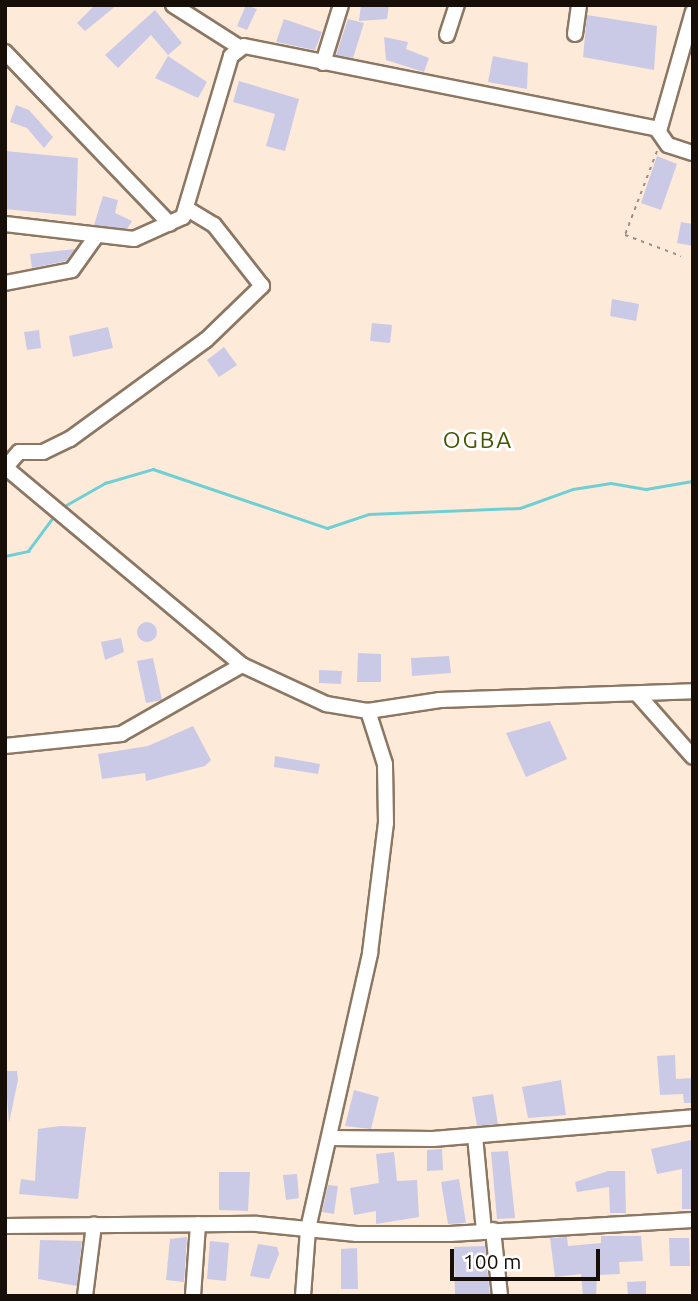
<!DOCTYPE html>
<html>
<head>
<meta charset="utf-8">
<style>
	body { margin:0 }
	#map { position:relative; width:698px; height:1301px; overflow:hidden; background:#fdead9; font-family:Ubuntu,sans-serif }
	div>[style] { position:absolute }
	.stream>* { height:2.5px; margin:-1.25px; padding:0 1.25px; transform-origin:1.25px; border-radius:1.25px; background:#6fcfd4 }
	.building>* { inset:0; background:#cbcae6 }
	.round { border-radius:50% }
	.path>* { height:2px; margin-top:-1px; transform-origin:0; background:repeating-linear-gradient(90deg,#9b8d80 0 3.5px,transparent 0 8.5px) }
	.roads { filter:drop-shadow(2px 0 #8c7763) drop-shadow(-2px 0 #8c7763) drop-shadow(0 2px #8c7763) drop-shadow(0 -2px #8c7763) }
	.minor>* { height:14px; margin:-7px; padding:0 7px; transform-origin:7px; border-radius:7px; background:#fff }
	span { translate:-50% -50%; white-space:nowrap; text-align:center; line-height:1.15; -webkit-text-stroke:6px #fff; paint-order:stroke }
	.quarter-label { font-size:23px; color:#455400; letter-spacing:2px }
	.frame { position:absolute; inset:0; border:7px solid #160e07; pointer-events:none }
	.scale { position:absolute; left:450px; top:1249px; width:150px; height:32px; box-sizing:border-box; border:4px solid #160e07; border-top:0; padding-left:9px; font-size:21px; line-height:24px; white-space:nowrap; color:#160e07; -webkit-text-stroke:5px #fff; paint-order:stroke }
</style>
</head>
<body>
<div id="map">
	<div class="stream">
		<div style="left:61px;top:508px;width:51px;rotate:-29.6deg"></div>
		<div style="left:105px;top:483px;width:50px;rotate:-16.3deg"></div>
		<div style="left:153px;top:469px;width:184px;rotate:18.7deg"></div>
		<div style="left:327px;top:528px;width:44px;rotate:-18.4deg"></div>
		<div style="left:369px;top:514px;width:151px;rotate:-2.3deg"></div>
		<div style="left:520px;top:508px;width:56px;rotate:-19.7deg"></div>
		<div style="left:573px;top:489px;width:38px;rotate:-9deg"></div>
		<div style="left:611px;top:483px;width:36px;rotate:10deg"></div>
		<div style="left:646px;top:489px;width:48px;rotate:-9.7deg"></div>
		<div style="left:5px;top:556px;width:24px;rotate:-12deg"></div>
		<div style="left:28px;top:551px;width:44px;rotate:-53.4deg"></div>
	</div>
	<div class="building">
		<div style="clip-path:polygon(95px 5px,117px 5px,85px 31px,77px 23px)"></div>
		<div style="clip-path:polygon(246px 5px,257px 9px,247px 30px,237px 26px)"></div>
		<div style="clip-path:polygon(361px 5px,389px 5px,387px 19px,359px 21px)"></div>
		<div style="clip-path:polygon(155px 10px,182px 43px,168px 55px,151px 35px,118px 68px,105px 55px)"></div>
		<div style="clip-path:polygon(587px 15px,657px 26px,654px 70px,583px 57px)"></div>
		<div style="clip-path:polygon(284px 19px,322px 32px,315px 50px,276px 42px)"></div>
		<div style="clip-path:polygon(348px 19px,364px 23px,353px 58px,336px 55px)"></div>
		<div style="clip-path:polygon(384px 37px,408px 42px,406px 49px,429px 58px,424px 72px,386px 60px)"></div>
		<div style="clip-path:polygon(168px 56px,207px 82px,198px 98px,155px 78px)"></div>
		<div style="clip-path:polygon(493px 56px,528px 63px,527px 89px,488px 82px)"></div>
		<div style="clip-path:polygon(239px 81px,299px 99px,285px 151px,266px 146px,275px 114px,233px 102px)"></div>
		<div style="clip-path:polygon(16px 105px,29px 110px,53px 137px,44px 148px,27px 128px,10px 122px)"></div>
		<div style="clip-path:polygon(5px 151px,78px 158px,76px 216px,5px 209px)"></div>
		<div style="clip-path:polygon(657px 156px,677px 164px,661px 210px,641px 203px)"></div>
		<div style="clip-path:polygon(103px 196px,118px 200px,115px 213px,132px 221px,127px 229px,94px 225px)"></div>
		<div style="clip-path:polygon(681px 222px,693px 224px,693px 246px,677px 243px)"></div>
		<div style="clip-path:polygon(75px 249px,66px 261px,32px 268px,30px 254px)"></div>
		<div style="clip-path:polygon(612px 299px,639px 304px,636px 321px,610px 316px)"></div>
		<div style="clip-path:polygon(372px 323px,392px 325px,390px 343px,370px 341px)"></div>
		<div style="clip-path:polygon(108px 327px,113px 348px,73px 357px,69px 336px)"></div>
		<div style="clip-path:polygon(39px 330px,41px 348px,27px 350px,24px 332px)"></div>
		<div style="clip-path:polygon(224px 347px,237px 365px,219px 377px,207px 360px)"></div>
		<div class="round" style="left:137px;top:622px;width:20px;height:20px"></div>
		<div style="clip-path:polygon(121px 638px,124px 652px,105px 660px,101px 642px)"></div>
		<div style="clip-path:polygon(358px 653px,381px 654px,381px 682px,357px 682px)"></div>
		<div style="clip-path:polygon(449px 656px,451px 673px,412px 676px,411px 658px)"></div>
		<div style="clip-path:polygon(153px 658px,162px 700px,146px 703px,137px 661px)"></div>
		<div style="clip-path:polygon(319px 670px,342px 671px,341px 684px,319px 683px)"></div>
		<div style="clip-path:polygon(550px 721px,567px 759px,526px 777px,506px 733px)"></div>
		<div style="clip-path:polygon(193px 726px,211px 760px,205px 766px,146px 781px,145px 773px,102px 779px,98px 754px,148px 746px)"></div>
		<div style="clip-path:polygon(275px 756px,320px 764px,318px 774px,274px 767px)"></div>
		<div style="clip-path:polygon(675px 1055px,676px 1079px,693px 1078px,693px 1103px,684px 1103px,683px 1094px,660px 1095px,657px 1056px)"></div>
		<div style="clip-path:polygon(5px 1071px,17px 1071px,18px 1080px,9px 1123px)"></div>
		<div style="clip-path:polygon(561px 1080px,566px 1115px,528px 1118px,522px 1087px)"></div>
		<div style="clip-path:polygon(354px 1090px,379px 1097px,371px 1129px,345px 1126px)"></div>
		<div style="clip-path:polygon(493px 1094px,498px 1124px,477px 1126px,472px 1097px)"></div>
		<div style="clip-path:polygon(60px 1126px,86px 1127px,78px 1199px,19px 1194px,21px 1179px,35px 1181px,38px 1129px)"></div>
		<div style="clip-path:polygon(691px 1140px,693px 1209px,682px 1209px,682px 1169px,657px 1174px,651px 1149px)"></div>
		<div style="clip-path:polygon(442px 1149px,443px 1170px,427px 1171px,427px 1150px)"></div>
		<div style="clip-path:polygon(508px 1151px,515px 1218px,497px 1219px,491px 1152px)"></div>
		<div style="clip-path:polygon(394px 1152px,397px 1181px,417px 1180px,419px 1217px,376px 1224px,376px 1211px,354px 1215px,350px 1188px,379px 1183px,376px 1154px)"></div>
		<div style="clip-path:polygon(608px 1171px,625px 1171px,626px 1213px,610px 1213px,609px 1187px,577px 1192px,575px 1182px)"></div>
		<div style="clip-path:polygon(219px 1172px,250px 1172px,248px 1211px,219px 1210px)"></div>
		<div style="clip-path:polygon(297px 1174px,299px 1198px,286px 1200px,283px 1175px)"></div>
		<div style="clip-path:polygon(459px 1179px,466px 1223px,448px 1224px,441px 1182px)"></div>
		<div style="clip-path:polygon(328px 1185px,338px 1186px,334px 1214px,322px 1212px)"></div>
		<div style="clip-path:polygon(601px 1236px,641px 1236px,643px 1261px,619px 1262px,620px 1274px,597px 1275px,596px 1296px,583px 1296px,581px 1274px,555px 1277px,550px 1238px,567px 1237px,568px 1246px,601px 1243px)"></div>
		<div style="clip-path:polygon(187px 1237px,184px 1282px,166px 1280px,170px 1239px)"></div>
		<div style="clip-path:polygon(669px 1238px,689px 1238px,690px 1266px,670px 1266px)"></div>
		<div style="clip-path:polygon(40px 1240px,82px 1241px,77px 1286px,38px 1279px)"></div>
		<div style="clip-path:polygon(210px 1241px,229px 1243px,226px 1281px,207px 1279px)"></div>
		<div style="clip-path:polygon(258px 1244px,277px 1247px,279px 1254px,269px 1279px,250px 1276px)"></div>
		<div style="clip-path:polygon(485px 1246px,490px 1296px,455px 1296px,454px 1247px)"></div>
		<div style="clip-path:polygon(357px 1248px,358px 1289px,341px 1289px,341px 1249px)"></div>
		<div style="clip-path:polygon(646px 1281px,646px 1296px,628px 1296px,627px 1282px)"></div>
	</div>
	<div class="path">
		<div style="left:657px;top:151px;width:90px;rotate:110.9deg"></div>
		<div style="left:625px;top:235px;width:60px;rotate:20.6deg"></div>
	</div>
	<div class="roads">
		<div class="minor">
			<div style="left:173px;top:5px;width:78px;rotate:32.5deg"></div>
			<div style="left:575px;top:34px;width:29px;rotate:-82deg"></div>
			<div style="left:447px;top:35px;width:32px;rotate:-72deg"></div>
			<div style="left:5px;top:52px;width:238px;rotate:46.2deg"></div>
			<div style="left:323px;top:63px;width:61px;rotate:-72.8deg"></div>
			<div style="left:659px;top:131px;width:124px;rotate:-74.1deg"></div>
			<div style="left:5px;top:224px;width:130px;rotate:6.6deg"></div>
			<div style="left:134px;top:239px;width:54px;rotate:-24.2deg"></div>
			<div style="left:183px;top:217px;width:168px;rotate:-73.4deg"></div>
			<div style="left:231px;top:56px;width:16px;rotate:-38deg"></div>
			<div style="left:244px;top:46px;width:420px;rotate:11.3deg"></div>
			<div style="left:656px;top:128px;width:21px;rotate:55deg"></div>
			<div style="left:668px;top:145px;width:26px;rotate:18deg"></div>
			<div style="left:5px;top:283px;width:68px;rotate:-11deg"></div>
			<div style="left:72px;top:270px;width:43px;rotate:-54.5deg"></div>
			<div style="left:5px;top:467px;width:309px;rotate:39.9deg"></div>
			<div style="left:242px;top:665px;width:93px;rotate:24.9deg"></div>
			<div style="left:326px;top:704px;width:43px;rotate:9.5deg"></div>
			<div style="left:368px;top:711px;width:73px;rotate:-8.7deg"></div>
			<div style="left:440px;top:700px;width:253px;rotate:-2deg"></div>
			<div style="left:6px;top:467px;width:20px;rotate:-49deg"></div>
			<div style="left:19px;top:452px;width:24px"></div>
			<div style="left:43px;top:452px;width:30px;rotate:-26deg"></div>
			<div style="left:70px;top:439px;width:168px;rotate:-36.1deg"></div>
			<div style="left:206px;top:340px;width:78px;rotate:-44deg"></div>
			<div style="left:262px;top:286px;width:78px;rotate:-128.2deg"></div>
			<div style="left:214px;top:225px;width:29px;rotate:-149deg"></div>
			<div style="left:639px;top:696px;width:81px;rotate:48.5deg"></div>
			<div style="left:5px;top:746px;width:117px;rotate:-5.9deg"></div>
			<div style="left:121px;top:734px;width:139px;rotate:-29.7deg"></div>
			<div style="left:475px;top:1136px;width:95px;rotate:84.6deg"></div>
			<div style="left:329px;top:1138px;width:104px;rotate:0.6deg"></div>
			<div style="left:433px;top:1139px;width:261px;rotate:-4.8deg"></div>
			<div style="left:5px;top:1226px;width:252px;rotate:-0.5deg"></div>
			<div style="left:257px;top:1224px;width:100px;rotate:5.7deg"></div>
			<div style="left:357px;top:1234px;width:93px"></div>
			<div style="left:450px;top:1234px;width:243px;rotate:-3.3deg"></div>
			<div style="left:493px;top:1230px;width:66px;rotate:83.9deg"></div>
			<div style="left:85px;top:1296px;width:72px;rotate:-82.8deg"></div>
			<div style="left:193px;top:1296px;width:72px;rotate:-86deg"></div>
			<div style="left:303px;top:1296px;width:67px;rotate:-85.7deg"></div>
			<div style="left:308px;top:1229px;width:283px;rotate:-77.3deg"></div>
			<div style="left:370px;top:953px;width:131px;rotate:-83deg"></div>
			<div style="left:386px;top:823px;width:59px;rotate:-91deg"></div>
			<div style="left:385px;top:764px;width:56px;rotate:-107.8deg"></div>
		</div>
	</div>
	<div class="quarter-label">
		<span style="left:478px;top:440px">OGBA</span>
	</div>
	<div class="frame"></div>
	<div class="scale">100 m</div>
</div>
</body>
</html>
